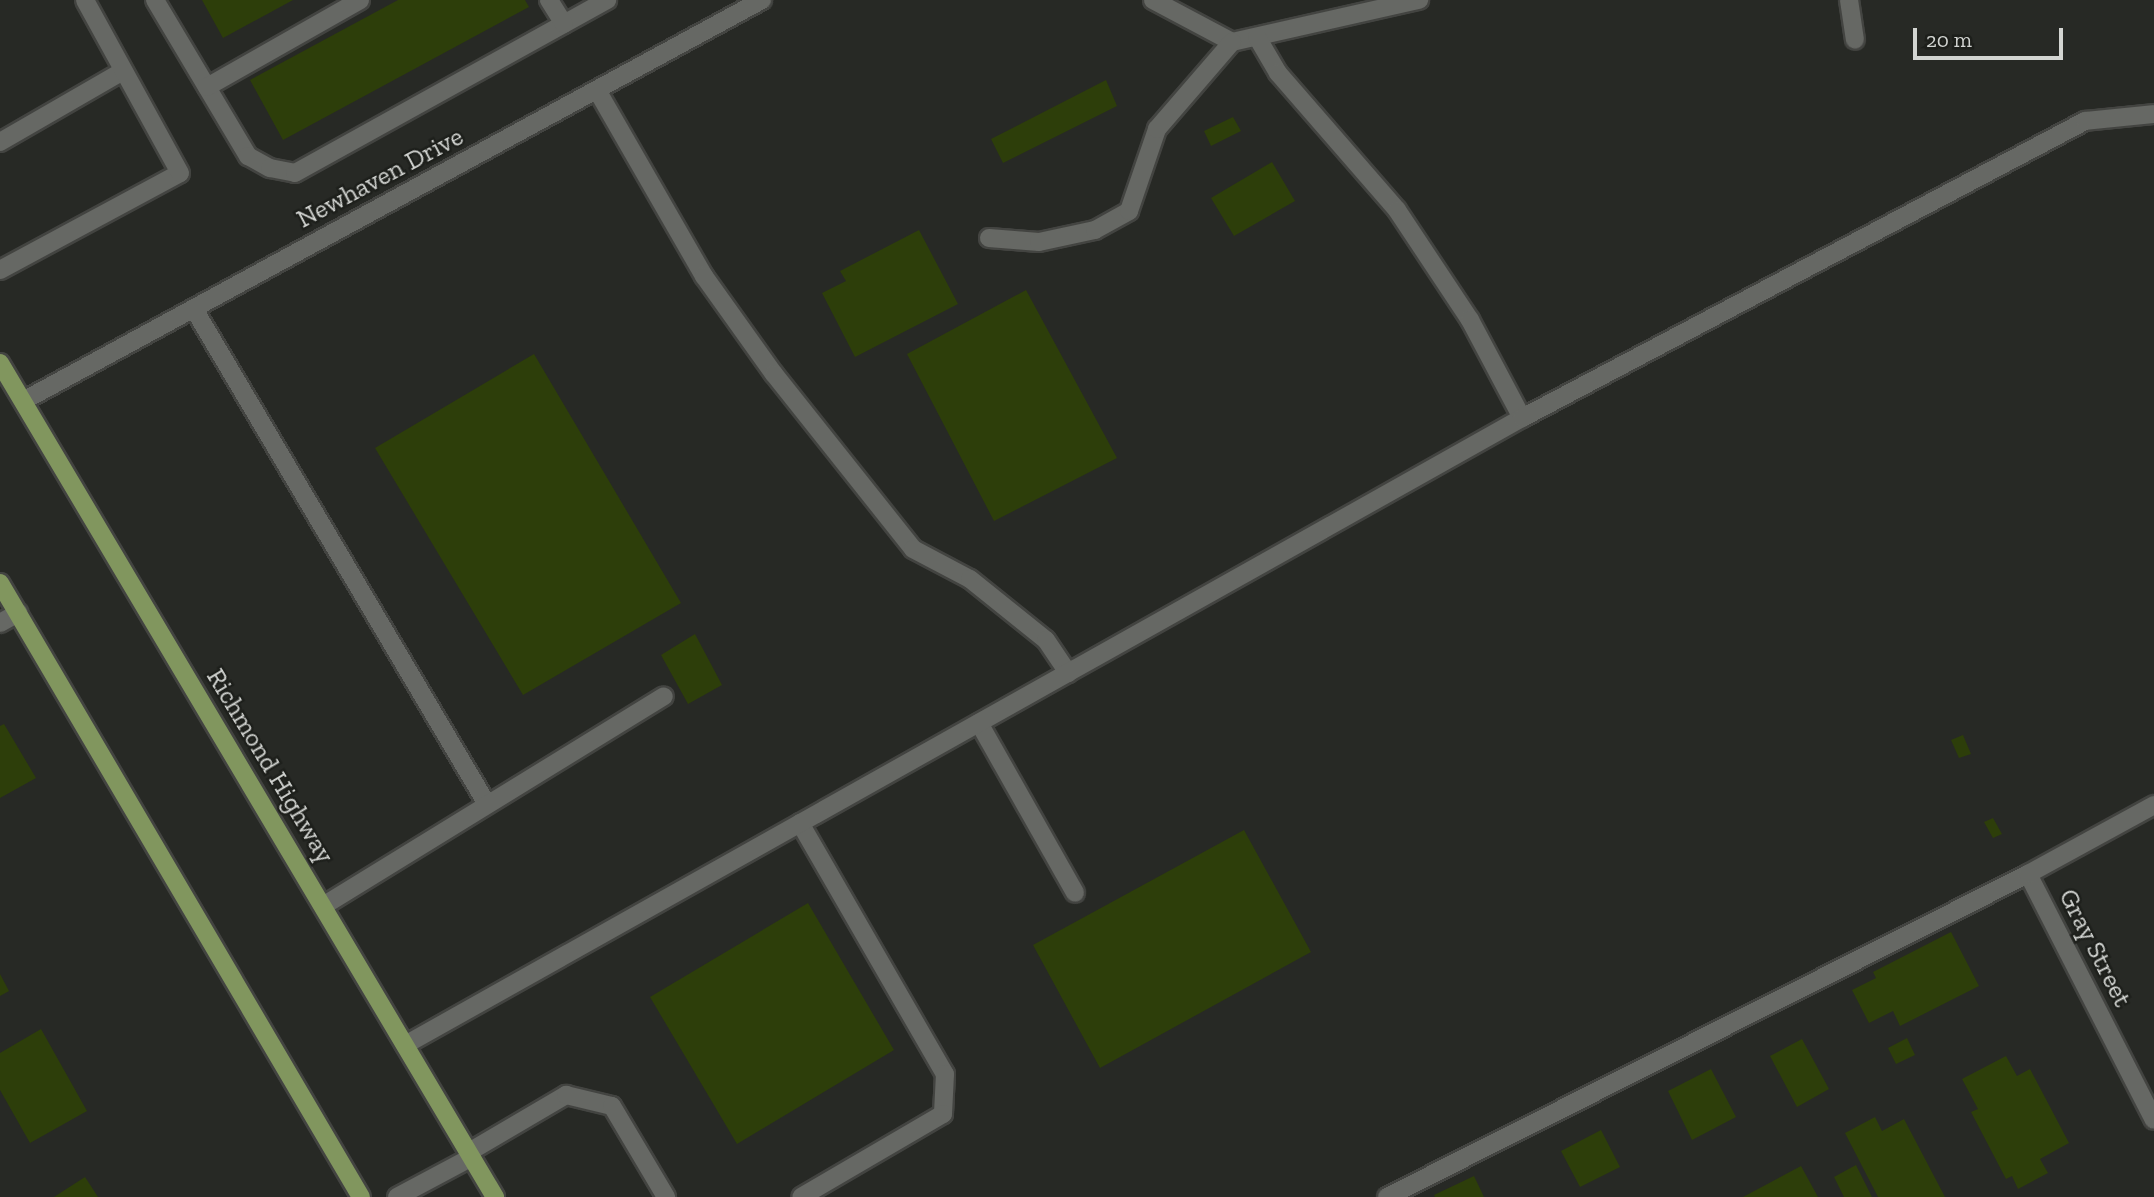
<!DOCTYPE html>
<html>
<head>
<meta charset="utf-8">
<style>
	body { margin:0 }
	#map { position:relative; width:2154px; height:1197px; overflow:hidden; background:#272925; font-family:"Zilla Slab",serif }
	div>[style] { position:absolute }
	.building>* { inset:0; background:#2d3e0a }
	.roads { filter:drop-shadow(2px 0 #434441) drop-shadow(-2px 0 #434441) drop-shadow(0 2px #434441) drop-shadow(0 -2px #434441) }
	.minor>* { height:18px; margin:-9px; padding:0 9px; transform-origin:9px; border-radius:9px; background:#666864 }
	.major>* { height:18px; margin:-9px; padding:0 9px; transform-origin:9px; border-radius:9px; background:#81965e }
	span { translate:-50% -50%; white-space:nowrap; text-align:center; line-height:1.15; -webkit-text-stroke:5px #1d1f1b; paint-order:stroke }
	.street-label { font-size:26px; color:#d3d5d2 }
	.scale { position:absolute; left:1913px; top:28px; width:150px; height:32px; box-sizing:border-box; border:4px solid #d3d5d2; border-top:0; padding-left:9px; font-size:21px; line-height:24px; white-space:nowrap; color:#d3d5d2; -webkit-text-stroke:5px #1d1f1b; paint-order:stroke }
</style>
</head>
<body>
<div id="map">
	<div class="building">
		<div style="clip-path:polygon(202px 0,293px 0,223px 38px)"></div>
		<div style="clip-path:polygon(398px 0,525px 0,529px 7px,283px 140px,250px 80px)"></div>
		<div style="clip-path:polygon(1106px 80px,1117px 106px,1003px 163px,991px 139px)"></div>
		<div style="clip-path:polygon(1233px 117px,1241px 131px,1211px 146px,1204px 131px)"></div>
		<div style="clip-path:polygon(1272px 162px,1295px 201px,1234px 236px,1211px 198px)"></div>
		<div style="clip-path:polygon(919px 230px,958px 304px,855px 357px,822px 293px,846px 281px,840px 271px)"></div>
		<div style="clip-path:polygon(1026px 290px,1117px 458px,994px 521px,907px 354px)"></div>
		<div style="clip-path:polygon(534px 354px,681px 603px,523px 695px,375px 448px)"></div>
		<div style="clip-path:polygon(695px 634px,722px 685px,688px 704px,661px 655px)"></div>
		<div style="clip-path:polygon(4px 724px,36px 778px,0 798px,0 726px)"></div>
		<div style="clip-path:polygon(1963px 735px,1971px 754px,1959px 758px,1951px 740px)"></div>
		<div style="clip-path:polygon(1993px 818px,2002px 834px,1993px 838px,1984px 822px)"></div>
		<div style="clip-path:polygon(1244px 830px,1311px 952px,1100px 1068px,1033px 945px)"></div>
		<div style="clip-path:polygon(808px 903px,894px 1050px,737px 1144px,650px 997px)"></div>
		<div style="clip-path:polygon(1951px 932px,1979px 986px,1900px 1026px,1893px 1011px,1869px 1023px,1852px 990px,1876px 978px,1873px 972px)"></div>
		<div style="clip-path:polygon(0 974px,9px 991px,0 996px)"></div>
		<div style="clip-path:polygon(41px 1029px,87px 1111px,30px 1143px,0 1090px,0 1053px)"></div>
		<div style="clip-path:polygon(1907px 1038px,1915px 1055px,1896px 1064px,1888px 1048px)"></div>
		<div style="clip-path:polygon(1802px 1039px,1829px 1089px,1797px 1107px,1770px 1056px)"></div>
		<div style="clip-path:polygon(2006px 1056px,2017px 1076px,2030px 1069px,2069px 1143px,2040px 1159px,2048px 1173px,2018px 1189px,2012px 1176px,2006px 1179px,1971px 1112px,1978px 1109px,1962px 1079px)"></div>
		<div style="clip-path:polygon(1711px 1069px,1736px 1117px,1692px 1140px,1668px 1091px)"></div>
		<div style="clip-path:polygon(1875px 1117px,1882px 1131px,1904px 1119px,1945px 1197px,1878px 1197px,1845px 1133px)"></div>
		<div style="clip-path:polygon(1601px 1130px,1620px 1167px,1580px 1187px,1561px 1151px)"></div>
		<div style="clip-path:polygon(1856px 1165px,1872px 1197px,1844px 1197px,1834px 1177px)"></div>
		<div style="clip-path:polygon(1801px 1166px,1818px 1197px,1743px 1197px)"></div>
		<div style="clip-path:polygon(1474px 1176px,1484px 1197px,1435px 1197px,1434px 1195px)"></div>
		<div style="clip-path:polygon(85px 1177px,98px 1197px,54px 1197px)"></div>
	</div>
	<div class="roads">
		<div class="minor">
			<div style="left:155px;top:0;width:182px;rotate:59.2deg"></div>
			<div style="left:248px;top:156px;width:25px;rotate:29deg"></div>
			<div style="left:270px;top:168px;width:25px;rotate:11deg"></div>
			<div style="left:295px;top:173px;width:357px;rotate:-29deg"></div>
			<div style="left:549px;top:0;width:28px;rotate:58deg"></div>
			<div style="left:1153px;top:0;width:89px;rotate:28deg"></div>
			<div style="left:1232px;top:42px;width:192px;rotate:-12.7deg"></div>
			<div style="left:1849px;top:0;width:40px;rotate:81.5deg"></div>
			<div style="left:1257px;top:37px;width:42px;rotate:59.7deg"></div>
			<div style="left:1278px;top:73px;width:181px;rotate:49deg"></div>
			<div style="left:1397px;top:210px;width:132px;rotate:56.4deg"></div>
			<div style="left:1470px;top:320px;width:111px;rotate:62deg"></div>
			<div style="left:207px;top:87px;width:176px;rotate:-29.6deg"></div>
			<div style="left:597px;top:90px;width:215px;rotate:60.1deg"></div>
			<div style="left:704px;top:276px;width:120px;rotate:54.5deg"></div>
			<div style="left:774px;top:374px;width:223px;rotate:51.5deg"></div>
			<div style="left:913px;top:549px;width:64px;rotate:27.8deg"></div>
			<div style="left:970px;top:579px;width:97px;rotate:38.8deg"></div>
			<div style="left:1046px;top:640px;width:40px;rotate:56deg"></div>
			<div style="left:0;top:142px;width:142px;rotate:-30deg"></div>
			<div style="left:989px;top:238px;width:50px;rotate:4.6deg"></div>
			<div style="left:1039px;top:242px;width:57px;rotate:-12.1deg"></div>
			<div style="left:1095px;top:230px;width:39px;rotate:-29deg"></div>
			<div style="left:1129px;top:211px;width:87px;rotate:-71.1deg"></div>
			<div style="left:1157px;top:129px;width:115px;rotate:-49.2deg"></div>
			<div style="left:0;top:270px;width:204px;rotate:-28.3deg"></div>
			<div style="left:180px;top:173px;width:197px;rotate:-118.8deg"></div>
			<div style="left:194px;top:309px;width:575px;rotate:59.38deg"></div>
			<div style="left:23px;top:401px;width:841px;rotate:-28.49deg"></div>
			<div style="left:0;top:623px;width:21px;rotate:-29deg"></div>
			<div style="left:979px;top:723px;width:195px;rotate:60.5deg"></div>
			<div style="left:800px;top:823px;width:290px;rotate:60deg"></div>
			<div style="left:945px;top:1074px;width:40px;rotate:92.9deg"></div>
			<div style="left:943px;top:1114px;width:164px;rotate:149.7deg"></div>
			<div style="left:2028px;top:874px;width:276px;rotate:62.9deg"></div>
			<div style="left:323px;top:906px;width:400px;rotate:-31.6deg"></div>
			<div style="left:405px;top:1045px;width:1281px;rotate:-29.31deg"></div>
			<div style="left:1522px;top:418px;width:637px;rotate:-27.81deg"></div>
			<div style="left:2085px;top:121px;width:69px;rotate:-5.8deg"></div>
			<div style="left:469px;top:1152px;width:113px;rotate:-30.4deg"></div>
			<div style="left:566px;top:1095px;width:47px;rotate:13.4deg"></div>
			<div style="left:612px;top:1106px;width:106px;rotate:59.3deg"></div>
			<div style="left:397px;top:1197px;width:85px;rotate:-28.1deg"></div>
			<div style="left:1387px;top:1197px;width:718px;rotate:-26.74deg"></div>
			<div style="left:2028px;top:874px;width:144px;rotate:-28.7deg"></div>
		</div>
		<div class="major">
			<div style="left:0;top:363px;width:970px;rotate:59.31deg"></div>
			<div style="left:0;top:583px;width:712px;rotate:59.55deg"></div>
		</div>
	</div>
	<div class="street-label">
		<span style="left:380px;top:178px;rotate:-28deg">Newhaven Drive</span>
		<span style="left:270px;top:766px;rotate:59deg">Richmond Highway</span>
		<span style="left:2095px;top:948px;rotate:63deg">Gray Street</span>
	</div>
	<div class="scale">20 m</div>
</div>
</body>
</html>
